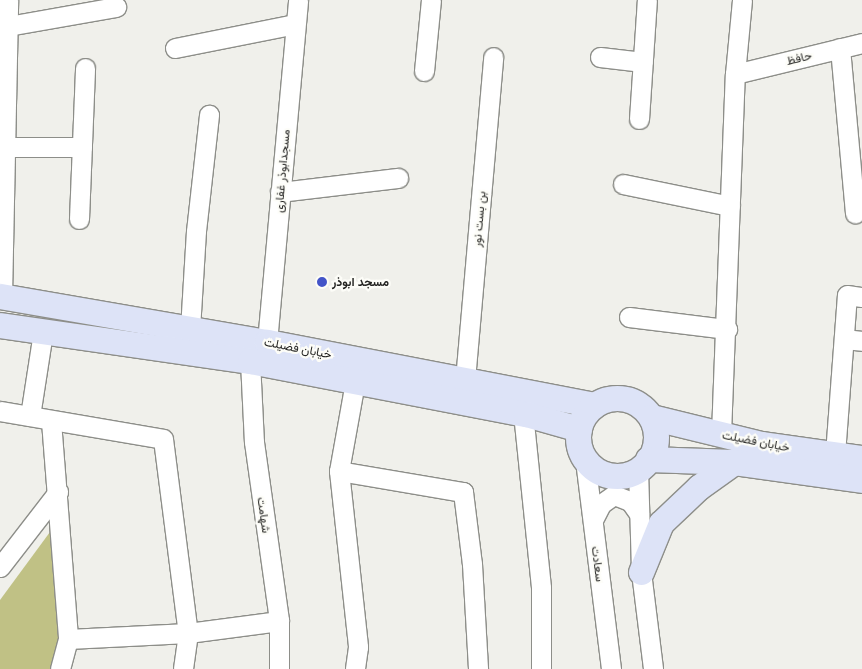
<!DOCTYPE html>
<html>
<head>
<meta charset="utf-8">
<style>
	body { margin:0 }
	#map { position:relative; width:862px; height:669px; overflow:hidden; background:#f0f0eb; font-family:"Open Sans",Vazirmatn,sans-serif }
	div>[style] { position:absolute }
	.green>* { inset:0; background:#c0c185 }
	.roads { filter:drop-shadow(1px 0 #8d8e89) drop-shadow(-1px 0 #8d8e89) drop-shadow(0 1px #8d8e89) drop-shadow(0 -1px #8d8e89) }
	.minor>* { height:19px; margin:-9.5px; padding:0 9.5px; transform-origin:9.5px; border-radius:9.5px; background:#fff }
	.major>* { height:25px; margin:-12.5px; padding:0 12.5px; transform-origin:12.5px; border-radius:12.5px; background:#dde3f7 }
	.major>.ring { margin:-12.5px; padding:0; box-sizing:content-box; background:none; border:25px solid #dde3f7; border-radius:50% }
	.dots>* { width:14px; height:14px; translate:-50% -50%; box-sizing:border-box; border:2px solid #fdfdf8; border-radius:50% }
	span { translate:-50% -50%; white-space:nowrap; text-align:center; line-height:1.15; -webkit-text-stroke:4.5px #fdfdf8; paint-order:stroke }
	.street-label { font-size:12px; color:#232321 }
	.poi-label { font-size:12px; color:#232321; font-weight:700 }
	.left { translate:0 -50%; text-align:left }
</style>
</head>
<body>
<div id="map">
	<div class="green">
		<div style="clip-path:polygon(50px 532px,64px 636px,62px 669px,0 669px,0 600px)"></div>
	</div>
	<div class="roads">
		<div class="minor">
			<div style="left:8px;top:26px;width:110px;rotate:-10deg"></div>
			<div style="left:175px;top:48px;width:122px;rotate:-11.3deg"></div>
			<div style="left:840px;top:48px;width:166px;rotate:84.8deg"></div>
			<div style="left:600px;top:57px;width:43px;rotate:6.6deg"></div>
			<div style="left:424px;top:71px;width:71px;rotate:-84.4deg"></div>
			<div style="left:735px;top:74px;width:131px;rotate:-13.7deg"></div>
			<div style="left:639px;top:119px;width:119px;rotate:-86.2deg"></div>
			<div style="left:5px;top:147px;width:77px"></div>
			<div style="left:623px;top:184px;width:109px;rotate:11.6deg"></div>
			<div style="left:280px;top:192px;width:119px;rotate:-6.8deg"></div>
			<div style="left:79px;top:219px;width:151px;rotate:-87.7deg"></div>
			<div style="left:2px;top:296px;width:296px;rotate:-88.8deg"></div>
			<div style="left:629px;top:317px;width:99px;rotate:7deg"></div>
			<div style="left:190px;top:329px;width:98px;rotate:-86.5deg"></div>
			<div style="left:196px;top:231px;width:117px;rotate:-83.6deg"></div>
			<div style="left:844px;top:339px;width:18px;rotate:6deg"></div>
			<div style="left:267px;top:342px;width:343px;rotate:-84.8deg"></div>
			<div style="left:250px;top:361px;width:81px;rotate:87.2deg"></div>
			<div style="left:254px;top:442px;width:181px;rotate:82deg"></div>
			<div style="left:279px;top:621px;width:48px;rotate:90deg"></div>
			<div style="left:465px;top:380px;width:324px;rotate:-85deg"></div>
			<div style="left:355px;top:382px;width:90px;rotate:100.2deg"></div>
			<div style="left:339px;top:471px;width:177px;rotate:83.8deg"></div>
			<div style="left:358px;top:647px;width:22px;rotate:98deg"></div>
			<div style="left:0;top:411px;width:165px;rotate:9.7deg"></div>
			<div style="left:163px;top:439px;width:196px;rotate:82.7deg"></div>
			<div style="left:188px;top:633px;width:36px;rotate:98deg"></div>
			<div style="left:523px;top:413px;width:176px;rotate:84.1deg"></div>
			<div style="left:541px;top:588px;width:81px;rotate:90deg"></div>
			<div style="left:30px;top:416px;width:85px;rotate:-81.2deg"></div>
			<div style="left:51px;top:421px;width:219px;rotate:85.5deg"></div>
			<div style="left:68px;top:639px;width:31px;rotate:105deg"></div>
			<div style="left:721px;top:434px;width:360px;rotate:-87.8deg"></div>
			<div style="left:735px;top:74px;width:74px;rotate:-84.6deg"></div>
			<div style="left:835px;top:454px;width:159px;rotate:-85.7deg"></div>
			<div style="left:847px;top:295px;width:15px;rotate:8deg"></div>
			<div style="left:585px;top:460px;width:211px;rotate:82.9deg"></div>
			<div style="left:638px;top:469px;width:103px;rotate:88.3deg"></div>
			<div style="left:641px;top:572px;width:98px;rotate:82.9deg"></div>
			<div style="left:339px;top:471px;width:126px;rotate:9.6deg"></div>
			<div style="left:463px;top:492px;width:73px;rotate:82.9deg"></div>
			<div style="left:472px;top:564px;width:105px;rotate:86.7deg"></div>
			<div style="left:593px;top:520px;width:18px;rotate:-63deg"></div>
			<div style="left:601px;top:504px;width:16px;rotate:-35deg"></div>
			<div style="left:614px;top:495px;width:17px;rotate:21deg"></div>
			<div style="left:630px;top:501px;width:16px;rotate:55deg"></div>
			<div style="left:0;top:567px;width:95px;rotate:-52.3deg"></div>
			<div style="left:68px;top:639px;width:120px;rotate:-2.9deg"></div>
			<div style="left:188px;top:633px;width:92px;rotate:-7.5deg"></div>
		</div>
		<div class="major">
			<div style="left:0;top:296px;width:271px;rotate:9.8deg"></div>
			<div style="left:267px;top:342px;width:333px;rotate:10.9deg"></div>
			<div style="left:0;top:325px;width:253px;rotate:8.2deg"></div>
			<div style="left:250px;top:361px;width:281px;rotate:10.9deg"></div>
			<div style="left:526px;top:414px;width:55px;rotate:15.8deg"></div>
			<div class="ring" style="left:578px;top:398px;width:53px;height:53px"></div>
			<div style="left:651px;top:417px;width:113px;rotate:13.8deg"></div>
			<div style="left:761px;top:444px;width:102px;rotate:7.9deg"></div>
			<div style="left:648px;top:459px;width:86px;rotate:2deg"></div>
			<div style="left:734px;top:462px;width:129px;rotate:8deg"></div>
			<div style="left:641px;top:572px;width:53px;rotate:-67.8deg"></div>
			<div style="left:661px;top:523px;width:52px;rotate:-43.5deg"></div>
			<div style="left:699px;top:487px;width:43px;rotate:-35.5deg"></div>
		</div>
	</div>
	<div class="dots">
		<div style="left:322px;top:282px;background:#4354c8"></div>
	</div>
	<div class="street-label">
		<span style="left:799px;top:58px;rotate:-14deg">حافظ</span>
		<span style="left:282px;top:171px;rotate:-85deg">مسجدابوذر غفاری</span>
		<span style="left:479px;top:219px;rotate:-85deg">بن بست نور</span>
		<span style="left:298px;top:348px;rotate:11deg">خیابان فضیلت</span>
		<span style="left:756px;top:441px;rotate:11deg">خیابان فضیلت</span>
		<span style="left:264px;top:515px;rotate:82deg">شهامت</span>
		<span style="left:598px;top:564px;rotate:83deg">سعادت</span>
	</div>
	<div class="poi-label">
		<span class="left" style="left:332px;top:282px">مسجد ابوذر</span>
	</div>
</div>
</body>
</html>
